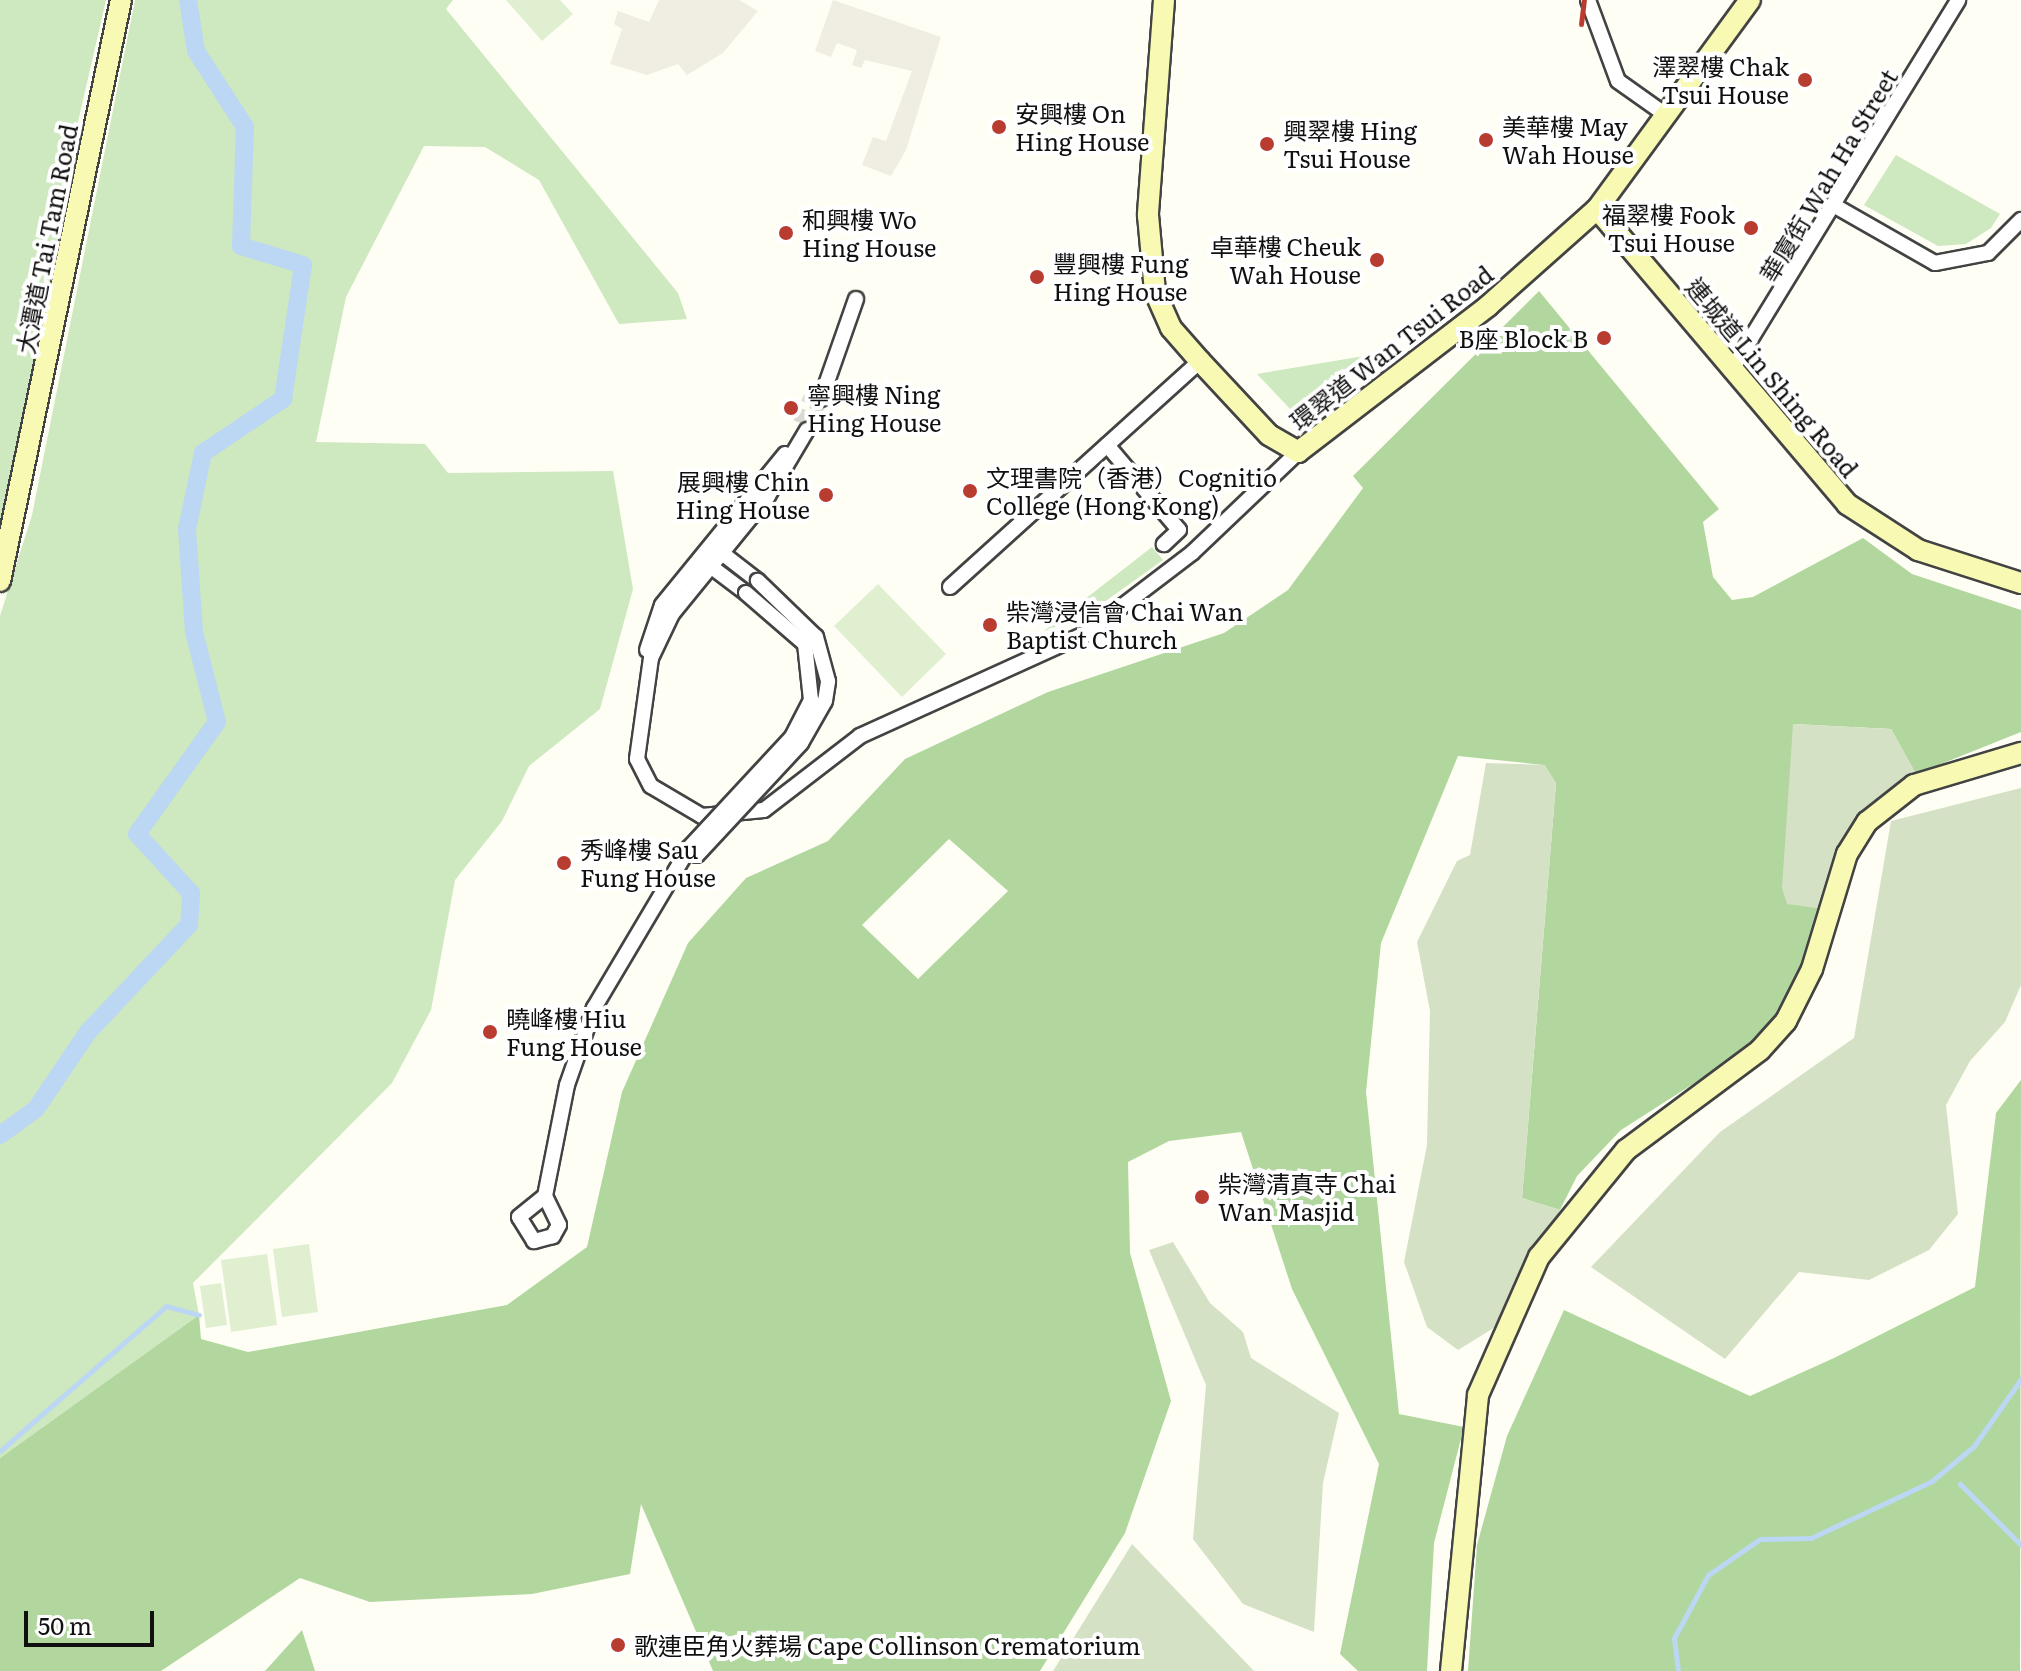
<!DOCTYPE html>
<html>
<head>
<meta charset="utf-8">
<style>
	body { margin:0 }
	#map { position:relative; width:2021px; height:1671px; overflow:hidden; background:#fefef4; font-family:Literata,"Noto Sans TC",serif }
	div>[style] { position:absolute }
	.green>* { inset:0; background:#cee8bf }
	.forest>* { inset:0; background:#b1d79f }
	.cemetery>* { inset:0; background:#d4e1c5 }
	.pitch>* { inset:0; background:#e0efd0 }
	.plaza>* { inset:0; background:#f0eee2 }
	.stream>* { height:5px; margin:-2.5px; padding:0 2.5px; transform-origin:2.5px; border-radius:2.5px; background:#bcd7f3 }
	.canal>* { height:18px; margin:-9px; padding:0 9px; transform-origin:9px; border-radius:9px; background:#bcd7f3 }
	.street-tunnel>* { height:14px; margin-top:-7px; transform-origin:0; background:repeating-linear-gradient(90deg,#dadad2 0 14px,transparent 0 21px) }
	.roads { filter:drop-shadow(2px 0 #434343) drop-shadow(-2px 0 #434343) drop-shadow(0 2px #434343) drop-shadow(0 -2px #434343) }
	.street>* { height:14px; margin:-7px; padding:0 7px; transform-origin:7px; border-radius:7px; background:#fff }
	.secondary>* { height:20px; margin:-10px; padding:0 10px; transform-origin:10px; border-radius:10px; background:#f8fab4 }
	.rail>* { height:5px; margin:-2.5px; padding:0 2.5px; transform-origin:2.5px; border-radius:2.5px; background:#b93c30 }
	.bridges { filter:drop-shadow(2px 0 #434343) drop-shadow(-2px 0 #434343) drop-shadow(0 2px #434343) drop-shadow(0 -2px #434343) }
	.street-bridge>* { height:14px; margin:-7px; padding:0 7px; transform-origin:7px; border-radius:7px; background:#fff }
	.dots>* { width:22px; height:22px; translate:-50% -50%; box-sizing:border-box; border:4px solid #fff; border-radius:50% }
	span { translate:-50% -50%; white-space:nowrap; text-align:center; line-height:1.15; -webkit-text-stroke:8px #fff; paint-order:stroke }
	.poi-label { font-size:24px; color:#101010 }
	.right { translate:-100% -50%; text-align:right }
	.left { translate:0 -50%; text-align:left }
	.street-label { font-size:24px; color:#101010 }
	.scale { position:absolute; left:24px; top:1611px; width:130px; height:36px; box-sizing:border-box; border:4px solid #101010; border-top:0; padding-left:10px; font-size:24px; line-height:28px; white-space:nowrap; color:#101010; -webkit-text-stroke:6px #fff; paint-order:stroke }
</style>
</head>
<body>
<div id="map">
	<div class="green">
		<div style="clip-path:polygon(0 0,106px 0,75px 135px,57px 293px,0 524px)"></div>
		<div style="clip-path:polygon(135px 0,453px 0,446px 9px,678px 293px,687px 319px,619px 324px,539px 180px,485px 147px,424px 146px,346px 297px,316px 442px,425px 444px,448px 473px,613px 471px,633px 589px,600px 709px,529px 766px,502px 821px,455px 880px,431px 1010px,392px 1083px,193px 1283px,199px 1315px,0 1458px,0 616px,32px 515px)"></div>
		<div style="clip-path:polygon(1896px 155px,2000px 214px,1991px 228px,1966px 244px,1938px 246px,1864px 205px)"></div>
		<div style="clip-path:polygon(1376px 354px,1294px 413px,1257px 374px)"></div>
		<div style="clip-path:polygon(1152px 547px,1163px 560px,1082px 618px,1044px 631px)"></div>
	</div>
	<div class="forest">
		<div style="clip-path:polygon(evenodd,1539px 291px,1719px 509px,1703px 522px,1713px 577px,1732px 600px,1753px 597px,1863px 538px,1912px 574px,2021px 610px,2021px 732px,1916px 774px,1891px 729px,1793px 724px,1823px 909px,1802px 976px,1757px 1043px,1621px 1130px,1577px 1176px,1560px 1210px,1522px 1198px,1556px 783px,1544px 765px,1458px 756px,1381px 943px,1366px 1092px,1399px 1414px,1464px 1427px,1434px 1543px,1427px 1671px,1358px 1671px,1340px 1654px,1379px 1464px,1292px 1289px,1241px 1132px,1169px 1141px,1128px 1162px,1130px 1253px,1171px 1401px,1125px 1533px,1040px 1671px,713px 1671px,641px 1504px,630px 1574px,532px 1594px,370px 1602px,300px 1578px,161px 1671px,0 1671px,0 1458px,199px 1315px,201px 1339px,248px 1352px,507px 1305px,587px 1247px,622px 1092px,688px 943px,746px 878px,828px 841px,905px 759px,1048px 692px,1224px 633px,1288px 590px,1363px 488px,1353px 476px,1539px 291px,949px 839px,1008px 891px,918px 979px,862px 925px,949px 839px)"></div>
		<div style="clip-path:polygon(2021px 1080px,2020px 1671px,1468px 1671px,1477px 1545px,1507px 1436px,1564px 1310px,1750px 1396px,1834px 1358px,1975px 1287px,1996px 1113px)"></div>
		<div style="clip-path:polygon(302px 1630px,315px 1671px,265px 1671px)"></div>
	</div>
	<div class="cemetery">
		<div style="clip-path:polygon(1793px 724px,1891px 729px,1916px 774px,1851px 827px,1823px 909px,1787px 904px,1782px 888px)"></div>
		<div style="clip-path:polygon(1486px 763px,1545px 765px,1556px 783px,1522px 1198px,1560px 1210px,1497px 1326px,1458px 1350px,1427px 1327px,1404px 1262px,1427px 1145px,1430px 1011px,1417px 942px,1457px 861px,1470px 855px)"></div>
		<div style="clip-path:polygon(2021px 788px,2021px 985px,2005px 1022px,1970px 1061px,1946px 1105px,1958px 1214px,1929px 1250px,1869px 1280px,1799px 1272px,1725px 1359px,1591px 1267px,1720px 1132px,1854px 1038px,1891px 821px)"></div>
		<div style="clip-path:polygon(1173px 1242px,1210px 1303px,1243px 1332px,1251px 1358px,1339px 1413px,1323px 1483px,1314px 1632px,1243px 1604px,1193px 1539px,1206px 1385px,1149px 1250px)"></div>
		<div style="clip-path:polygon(1132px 1544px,1254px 1671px,1053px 1671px)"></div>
	</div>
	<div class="pitch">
		<div style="clip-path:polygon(506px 0,560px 0,573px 14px,542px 41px)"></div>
		<div style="clip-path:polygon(878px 584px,946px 654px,902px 697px,834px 626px)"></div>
		<div style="clip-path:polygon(309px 1244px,318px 1312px,282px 1317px,273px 1249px)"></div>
		<div style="clip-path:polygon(267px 1254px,277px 1325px,231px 1332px,221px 1260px)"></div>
		<div style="clip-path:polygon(221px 1283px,227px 1325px,206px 1328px,200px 1286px)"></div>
	</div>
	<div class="plaza">
		<div style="clip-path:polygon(659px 0,739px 0,758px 11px,723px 53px,687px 75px,678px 64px,647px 75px,610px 64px,622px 29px,614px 24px,618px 11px,649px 22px)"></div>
		<div style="clip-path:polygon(833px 0,941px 37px,906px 150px,891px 176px,862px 165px,873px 137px,886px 141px,912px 71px,865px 60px,861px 68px,852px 65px,857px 50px,837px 43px,831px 57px,815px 51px)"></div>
	</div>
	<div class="stream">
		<div style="left:0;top:1451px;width:220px;rotate:-41.1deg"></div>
		<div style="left:166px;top:1306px;width:34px;rotate:15deg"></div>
		<div style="left:1960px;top:1484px;width:86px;rotate:45deg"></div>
		<div style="left:1678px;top:1671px;width:33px;rotate:-97deg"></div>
		<div style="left:1674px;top:1638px;width:72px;rotate:-61.6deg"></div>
		<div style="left:1708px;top:1575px;width:63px;rotate:-34.7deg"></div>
		<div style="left:1760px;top:1539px;width:51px;rotate:-1.1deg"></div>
		<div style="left:1811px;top:1538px;width:134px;rotate:-25.2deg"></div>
		<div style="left:1932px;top:1481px;width:55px;rotate:-39.8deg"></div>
		<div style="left:1974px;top:1446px;width:82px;rotate:-55deg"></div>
	</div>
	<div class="canal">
		<div style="left:0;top:1135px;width:44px;rotate:-35.8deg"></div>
		<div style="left:36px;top:1109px;width:93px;rotate:-56deg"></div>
		<div style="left:88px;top:1032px;width:147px;rotate:-46.7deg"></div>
		<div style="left:189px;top:925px;width:32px;rotate:-86deg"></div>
		<div style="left:191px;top:893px;width:80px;rotate:-132.5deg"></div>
		<div style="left:137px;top:834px;width:138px;rotate:-54.5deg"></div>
		<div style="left:217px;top:722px;width:93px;rotate:-104.3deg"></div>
		<div style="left:194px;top:632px;width:103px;rotate:-93.9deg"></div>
		<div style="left:187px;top:529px;width:78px;rotate:-78.1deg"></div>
		<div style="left:203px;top:453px;width:97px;rotate:-34deg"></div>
		<div style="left:283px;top:399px;width:135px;rotate:-81.5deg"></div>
		<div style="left:303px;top:265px;width:65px;rotate:-163deg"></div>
		<div style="left:241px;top:246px;width:119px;rotate:-88.1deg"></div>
		<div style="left:245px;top:127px;width:90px;rotate:-122.8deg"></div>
		<div style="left:196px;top:51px;width:52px;rotate:-98.9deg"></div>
	</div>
	<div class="street-tunnel">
		<div style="left:800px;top:423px;width:29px;rotate:-68deg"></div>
		<div style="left:807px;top:430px;width:34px;rotate:-66deg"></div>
	</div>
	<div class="roads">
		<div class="street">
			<div style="left:1588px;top:0;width:86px;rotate:69.7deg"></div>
			<div style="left:1618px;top:81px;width:59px;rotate:35.3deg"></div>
			<div style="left:1835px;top:206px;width:115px;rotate:29.7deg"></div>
			<div style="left:1935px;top:263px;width:54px;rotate:-10.7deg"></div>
			<div style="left:1988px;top:253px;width:47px;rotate:-45deg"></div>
			<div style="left:1731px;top:371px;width:435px;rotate:-58.5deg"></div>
			<div style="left:821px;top:399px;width:106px;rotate:-70.7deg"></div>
			<div style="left:807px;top:430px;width:77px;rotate:120.6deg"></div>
			<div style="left:768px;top:496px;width:152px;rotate:129.1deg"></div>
			<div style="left:672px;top:614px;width:49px;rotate:115.5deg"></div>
			<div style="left:651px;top:658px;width:102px;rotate:97.9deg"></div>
			<div style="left:637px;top:759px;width:30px;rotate:63deg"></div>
			<div style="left:651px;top:786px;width:59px;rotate:30.5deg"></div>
			<div style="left:702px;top:816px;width:62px;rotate:-5.5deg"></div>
			<div style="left:764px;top:810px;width:121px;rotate:-37.6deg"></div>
			<div style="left:860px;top:736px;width:249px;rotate:-24.4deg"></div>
			<div style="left:1087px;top:633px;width:132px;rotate:-37.3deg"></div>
			<div style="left:1192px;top:553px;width:146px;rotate:-43.6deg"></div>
			<div style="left:1107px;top:445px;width:111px;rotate:49.7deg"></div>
			<div style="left:1179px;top:530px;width:21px;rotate:137deg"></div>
			<div style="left:718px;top:550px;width:51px;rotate:37.8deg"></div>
			<div style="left:705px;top:562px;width:51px;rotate:37.1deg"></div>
			<div style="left:950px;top:587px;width:337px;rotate:-42.1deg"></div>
			<div style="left:647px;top:650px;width:47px;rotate:-71.6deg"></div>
			<div style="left:662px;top:605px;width:195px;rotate:-50.8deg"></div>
			<div style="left:545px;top:1196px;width:32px;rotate:64deg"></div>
			<div style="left:559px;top:1225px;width:13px;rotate:119deg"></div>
			<div style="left:553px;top:1236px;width:20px;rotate:165deg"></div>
			<div style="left:534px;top:1241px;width:28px;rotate:-122deg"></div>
			<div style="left:519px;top:1217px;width:33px;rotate:-39deg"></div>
			<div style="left:545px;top:1196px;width:113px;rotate:-78.8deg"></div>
			<div style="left:567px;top:1085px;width:82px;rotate:-70.7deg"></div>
			<div style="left:594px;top:1008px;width:186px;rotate:-59.3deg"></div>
		</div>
		<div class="secondary">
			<div style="left:1164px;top:0;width:216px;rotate:94.3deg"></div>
			<div style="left:1148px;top:215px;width:77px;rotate:84.8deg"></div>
			<div style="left:1155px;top:292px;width:39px;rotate:66deg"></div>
			<div style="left:1171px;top:328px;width:44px;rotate:48.7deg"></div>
			<div style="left:1200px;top:361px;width:101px;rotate:47deg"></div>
			<div style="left:1269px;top:435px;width:34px;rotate:30deg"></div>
			<div style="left:1298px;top:452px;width:240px;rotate:-37.5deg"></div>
			<div style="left:1488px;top:306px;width:146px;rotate:-41.7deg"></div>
			<div style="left:1597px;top:209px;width:259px;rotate:-53.8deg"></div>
			<div style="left:1597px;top:209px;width:387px;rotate:49.7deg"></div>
			<div style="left:1847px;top:504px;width:85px;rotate:32.9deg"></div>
			<div style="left:1918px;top:550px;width:108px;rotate:17.8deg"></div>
			<div style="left:0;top:581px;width:593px;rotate:-78.24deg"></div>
			<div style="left:1451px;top:1671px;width:277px;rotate:-84.4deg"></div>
			<div style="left:1478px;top:1395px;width:151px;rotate:-66.2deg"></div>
			<div style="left:1539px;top:1257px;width:138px;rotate:-50.9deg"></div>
			<div style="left:1626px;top:1150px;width:167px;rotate:-36.7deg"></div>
			<div style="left:1760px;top:1050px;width:39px;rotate:-48deg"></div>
			<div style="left:1786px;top:1021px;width:58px;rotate:-63.4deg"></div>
			<div style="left:1812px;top:969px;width:120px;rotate:-73.1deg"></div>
			<div style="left:1847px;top:854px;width:38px;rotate:-58deg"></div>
			<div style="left:1867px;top:822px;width:60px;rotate:-38.2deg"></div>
			<div style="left:1914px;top:785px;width:112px;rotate:-16.7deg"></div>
		</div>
	</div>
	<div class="rail">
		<div style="left:1581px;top:24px;width:24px;rotate:-83deg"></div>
	</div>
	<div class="bridges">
		<div class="street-bridge">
			<div style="left:689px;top:848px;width:151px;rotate:-47.1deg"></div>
			<div style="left:792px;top:737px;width:42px;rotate:-62.8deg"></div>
			<div style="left:811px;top:700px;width:56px;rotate:-96.1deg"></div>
			<div style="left:805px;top:644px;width:78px;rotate:-139.2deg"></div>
			<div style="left:697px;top:855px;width:153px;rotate:-47.1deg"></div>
			<div style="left:801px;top:743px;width:48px;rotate:-60.3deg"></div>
			<div style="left:825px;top:701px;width:20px;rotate:-81deg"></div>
			<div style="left:828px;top:681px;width:46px;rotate:-105.3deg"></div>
			<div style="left:816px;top:637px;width:81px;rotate:-136deg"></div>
		</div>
	</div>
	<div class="dots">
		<div style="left:1805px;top:80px;background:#b93c30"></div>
		<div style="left:999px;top:127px;background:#b93c30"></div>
		<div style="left:1486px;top:140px;background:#b93c30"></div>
		<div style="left:1267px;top:144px;background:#b93c30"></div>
		<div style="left:1751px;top:228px;background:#b93c30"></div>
		<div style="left:786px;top:233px;background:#b93c30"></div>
		<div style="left:1377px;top:260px;background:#b93c30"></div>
		<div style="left:1037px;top:277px;background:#b93c30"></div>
		<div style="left:1604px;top:338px;background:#b93c30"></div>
		<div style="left:791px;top:408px;background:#b93c30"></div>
		<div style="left:970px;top:491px;background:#b93c30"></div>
		<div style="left:826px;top:495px;background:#b93c30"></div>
		<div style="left:990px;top:625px;background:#b93c30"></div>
		<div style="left:564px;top:863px;background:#b93c30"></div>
		<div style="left:490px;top:1032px;background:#b93c30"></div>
		<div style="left:1202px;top:1197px;background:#b93c30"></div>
		<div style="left:618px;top:1645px;background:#b93c30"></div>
	</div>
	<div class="poi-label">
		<span class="right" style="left:1789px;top:80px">澤翠樓 Chak<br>Tsui House</span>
		<span class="left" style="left:1015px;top:127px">安興樓 On<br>Hing House</span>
		<span class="left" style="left:1502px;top:140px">美華樓 May<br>Wah House</span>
		<span class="left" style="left:1283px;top:144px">興翠樓 Hing<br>Tsui House</span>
		<span class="right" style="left:1735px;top:228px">福翠樓 Fook<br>Tsui House</span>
		<span class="left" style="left:802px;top:233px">和興樓 Wo<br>Hing House</span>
		<span class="right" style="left:1361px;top:260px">卓華樓 Cheuk<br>Wah House</span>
		<span class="left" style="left:1053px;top:277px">豐興樓 Fung<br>Hing House</span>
		<span class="right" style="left:1588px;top:338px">B座 Block B</span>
		<span class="left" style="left:807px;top:408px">寧興樓 Ning<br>Hing House</span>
		<span class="left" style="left:986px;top:491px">文理書院（香港）Cognitio<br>College (Hong Kong)</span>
		<span class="right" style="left:810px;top:495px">展興樓 Chin<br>Hing House</span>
		<span class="left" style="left:1006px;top:625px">柴灣浸信會 Chai Wan<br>Baptist Church</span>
		<span class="left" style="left:580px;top:863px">秀峰樓 Sau<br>Fung House</span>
		<span class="left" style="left:506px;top:1032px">曉峰樓 Hiu<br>Fung House</span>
		<span class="left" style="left:1218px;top:1197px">柴灣清真寺 Chai<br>Wan Masjid</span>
		<span class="left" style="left:634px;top:1645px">歌連臣角火葬場 Cape Collinson Crematorium</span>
	</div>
	<div class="street-label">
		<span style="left:1828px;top:175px;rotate:-59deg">華廈街 Wah Ha Street</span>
		<span style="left:46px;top:239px;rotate:-79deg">大潭道 Tai Tam Road</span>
		<span style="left:1391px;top:347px;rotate:-38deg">環翠道 Wan Tsui Road</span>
		<span style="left:1773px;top:377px;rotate:50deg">連城道 Lin Shing Road</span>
	</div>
	<div class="scale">50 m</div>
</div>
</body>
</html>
